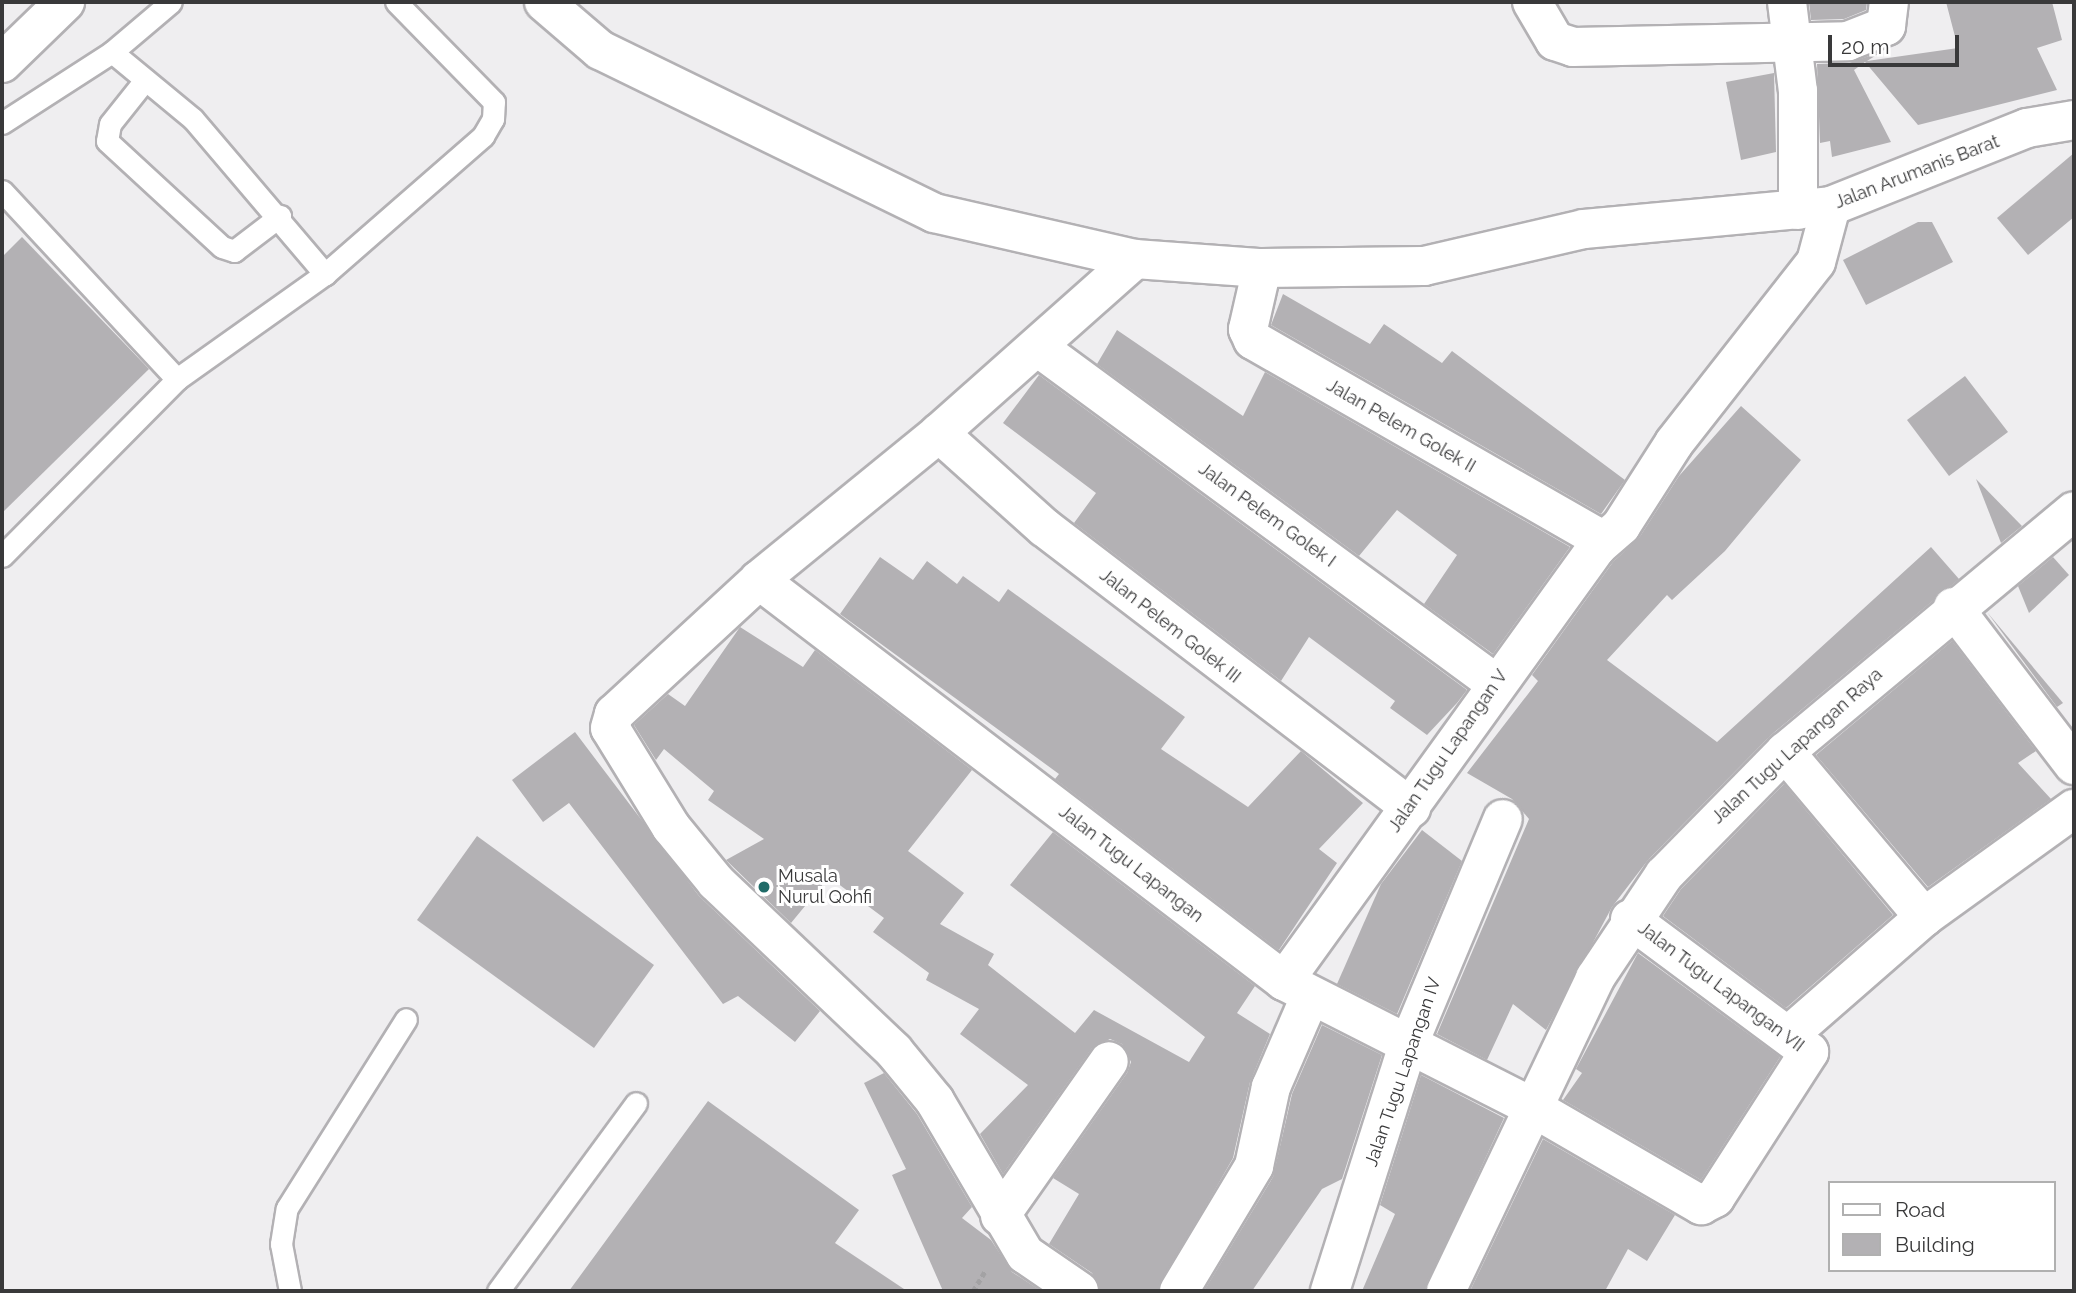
<!DOCTYPE html>
<html>
<head>
<meta charset="utf-8">
<style>
	body { margin:0 }
	#map { position:relative; width:2076px; height:1293px; overflow:hidden; background:#efeef0; font-family:Raleway,sans-serif }
	div>[style] { position:absolute }
	.building>* { inset:0; background:#b3b1b4 }
	.path>* { height:4.5px; margin-top:-2.25px; transform-origin:0; background:repeating-linear-gradient(90deg,#a3a2a4 0 5px,transparent 0 8.5px) }
	.roads { filter:drop-shadow(2px 0 #b3b1b4) drop-shadow(-2px 0 #b3b1b4) drop-shadow(0 2px #b3b1b4) drop-shadow(0 -2px #b3b1b4) }
	.service>* { height:21px; margin:-10.5px; padding:0 10.5px; transform-origin:10.5px; border-radius:10.5px; background:#fff }
	.minor>* { height:38px; margin:-19px; padding:0 19px; transform-origin:19px; border-radius:19px; background:#fff }
	.dots>* { width:19px; height:19px; translate:-50% -50%; box-sizing:border-box; border:4px solid #fff; border-radius:50% }
	span { translate:-50% -50%; white-space:nowrap; text-align:center; line-height:1.15; -webkit-text-stroke:6px #fff; paint-order:stroke }
	.street-label { font-size:18px; color:#39393a }
	.poi-label { font-size:18px; color:#39393a }
	.left { translate:0 -50%; text-align:left }
	.frame { position:absolute; inset:0; border:4px solid #39393a; pointer-events:none }
	.legend { position:absolute; left:1828px; top:1181px; width:228px; height:91px; box-sizing:border-box; background:#fff; border:2px solid #b0b0b0; margin:0; padding:9px 12px; list-style:none; font-size:21px; color:#39393a }
	.legend li { display:flex; align-items:center; gap:14px; height:35px }
	.legend b { width:35px; border:2px solid #b0b0b0 }
	.scale { position:absolute; left:1828px; top:35px; width:131px; height:32px; box-sizing:border-box; border:4px solid #39393a; border-top:0; padding-left:9px; font-size:21px; line-height:24px; white-space:nowrap; color:#39393a; -webkit-text-stroke:5px #fff; paint-order:stroke }
</style>
</head>
<body>
<div id="map">
	<div class="building">
		<div style="clip-path:polygon(1809px 2px,1867px 2px,1866px 10px,1844px 19px,1811px 20px)"></div>
		<div style="clip-path:polygon(1946px 2px,2052px 2px,2062px 40px,2037px 48px,2057px 90px,1918px 125px,1865px 62px,1854px 70px,1891px 142px,1832px 157px,1830px 141px,1820px 143px,1817px 64px,1849px 63px,1883px 51px,1867px 61px,1958px 48px)"></div>
		<div style="clip-path:polygon(1774px 73px,1776px 152px,1741px 160px,1726px 82px)"></div>
		<div style="clip-path:polygon(2074px 153px,2074px 217px,2028px 255px,1997px 218px)"></div>
		<div style="clip-path:polygon(1918px 222px,1932px 222px,1953px 262px,1866px 305px,1843px 260px)"></div>
		<div style="clip-path:polygon(22px 237px,149px 369px,2px 513px,2px 257px)"></div>
		<div style="clip-path:polygon(1283px 294px,1370px 344px,1384px 324px,1442px 363px,1452px 351px,1625px 480px,1601px 514px,1271px 325px)"></div>
		<div style="clip-path:polygon(1117px 330px,1243px 416px,1265px 372px,1570px 547px,1493px 654px,1424px 604px,1457px 555px,1397px 510px,1359px 556px,1097px 364px)"></div>
		<div style="clip-path:polygon(1039px 375px,1467px 690px,1457px 703px,1427px 735px,1390px 708px,1395px 701px,1309px 637px,1281px 681px,1074px 523px,1096px 493px,1003px 423px)"></div>
		<div style="clip-path:polygon(1965px 376px,2008px 432px,1949px 476px,1907px 420px)"></div>
		<div style="clip-path:polygon(1741px 406px,1801px 460px,1725px 551px,1672px 600px,1667px 595px,1607px 660px,1717px 742px,1931px 547px,1959px 579px,1771px 735px,1648px 860px,1612px 907px,1546px 1030px,1513px 1004px,1487px 1060px,1437px 1034px,1529px 819px,1512px 799px,1467px 773px,1538px 681px,1532px 675px,1613px 562px,1639px 538px,1679px 476px)"></div>
		<div style="clip-path:polygon(1976px 479px,2022px 526px,2001px 543px)"></div>
		<div style="clip-path:polygon(880px 557px,913px 580px,927px 561px,957px 584px,963px 576px,999px 602px,1008px 589px,1185px 717px,1161px 749px,1248px 807px,1301px 751px,1363px 803px,1319px 849px,1337px 863px,1279px 950px,1055px 779px,1059px 774px,840px 614px)"></div>
		<div style="clip-path:polygon(2053px 557px,2069px 575px,2029px 613px,2018px 586px)"></div>
		<div style="clip-path:polygon(1987px 612px,2063px 703px,2057px 707px)"></div>
		<div style="clip-path:polygon(740px 627px,803px 667px,815px 650px,972px 770px,908px 851px,964px 893px,940px 924px,994px 954px,988px 965px,1075px 1033px,1094px 1010px,1189px 1062px,1205px 1037px,1010px 885px,1053px 832px,1255px 986px,1237px 1013px,1270px 1034px,1250px 1082px,1233px 1158px,1157px 1291px,1101px 1291px,1092px 1273px,1049px 1244px,1079px 1194px,1053px 1178px,1127px 1073px,1131px 1062px,1122px 1044px,1110px 1039px,1092px 1048px,1003px 1174px,980px 1134px,1028px 1085px,960px 1034px,979px 1009px,926px 980px,929px 973px,873px 932px,884px 918px,829px 877px,791px 923px,726px 860px,764px 839px,708px 800px,714px 791px,664px 749px,656px 760px,634px 725px,668px 694px,685px 706px)"></div>
		<div style="clip-path:polygon(1952px 641px,2036px 751px,2018px 763px,2051px 799px,1928px 887px,1816px 755px)"></div>
		<div style="clip-path:polygon(575px 732px,699px 896px,820px 1011px,795px 1042px,738px 996px,723px 1004px,569px 803px,543px 822px,512px 780px)"></div>
		<div style="clip-path:polygon(1784px 784px,1893px 915px,1786px 1008px,1663px 916px,1681px 889px)"></div>
		<div style="clip-path:polygon(1422px 830px,1462px 861px,1397px 1014px,1337px 984px,1381px 884px)"></div>
		<div style="clip-path:polygon(477px 836px,654px 965px,594px 1048px,417px 920px)"></div>
		<div style="clip-path:polygon(1638px 953px,1780px 1057px,1701px 1180px,1563px 1100px,1582px 1073px,1576px 1069px)"></div>
		<div style="clip-path:polygon(1322px 1025px,1382px 1055px,1342px 1179px,1322px 1189px,1252px 1291px,1204px 1291px,1273px 1177px,1292px 1094px)"></div>
		<div style="clip-path:polygon(884px 1073px,917px 1114px,972px 1207px,962px 1218px,991px 1240px,1012px 1272px,1041px 1291px,943px 1291px,892px 1175px,906px 1169px,864px 1083px)"></div>
		<div style="clip-path:polygon(1421px 1075px,1504px 1118px,1424px 1291px,1362px 1291px,1395px 1214px,1380px 1205px)"></div>
		<div style="clip-path:polygon(708px 1101px,859px 1210px,835px 1243px,907px 1291px,569px 1291px)"></div>
		<div style="clip-path:polygon(1543px 1139px,1675px 1215px,1647px 1261px,1628px 1249px,1605px 1291px,1470px 1291px)"></div>
	</div>
	<div class="path">
		<div style="left:973px;top:1291px;width:23px;rotate:-59deg"></div>
	</div>
	<div class="roads">
		<div class="service">
			<div style="left:112px;top:52px;width:105px;rotate:39.6deg"></div>
			<div style="left:193px;top:119px;width:204px;rotate:49.6deg"></div>
			<div style="left:145px;top:80px;width:56px;rotate:128.5deg"></div>
			<div style="left:110px;top:124px;width:17px;rotate:100deg"></div>
			<div style="left:107px;top:141px;width:156px;rotate:42.7deg"></div>
			<div style="left:222px;top:247px;width:13px;rotate:18deg"></div>
			<div style="left:234px;top:251px;width:58px;rotate:-37.3deg"></div>
			<div style="left:2px;top:123px;width:131px;rotate:-32.8deg"></div>
			<div style="left:112px;top:52px;width:77px;rotate:-40.3deg"></div>
			<div style="left:2px;top:191px;width:257px;rotate:47.1deg"></div>
			<div style="left:2px;top:556px;width:249px;rotate:-45.3deg"></div>
			<div style="left:177px;top:379px;width:181px;rotate:-35.4deg"></div>
			<div style="left:325px;top:274px;width:210px;rotate:-41.1deg"></div>
			<div style="left:483px;top:136px;width:20px;rotate:-60deg"></div>
			<div style="left:493px;top:119px;width:17px;rotate:-87deg"></div>
			<div style="left:494px;top:102px;width:140px;rotate:-134.4deg"></div>
			<div style="left:290px;top:1291px;width:48px;rotate:-100.8deg"></div>
			<div style="left:281px;top:1244px;width:36px;rotate:-81deg"></div>
			<div style="left:287px;top:1208px;width:223px;rotate:-57.8deg"></div>
			<div style="left:498px;top:1291px;width:233px;rotate:-53.7deg"></div>
		</div>
		<div class="minor">
			<div style="left:544px;top:2px;width:74px;rotate:40.6deg"></div>
			<div style="left:600px;top:50px;width:372px;rotate:26deg"></div>
			<div style="left:934px;top:213px;width:206px;rotate:12.9deg"></div>
			<div style="left:1135px;top:259px;width:127px;rotate:4.1deg"></div>
			<div style="left:1262px;top:268px;width:162px;rotate:-0.7deg"></div>
			<div style="left:1424px;top:266px;width:164px;rotate:-13deg"></div>
			<div style="left:1584px;top:229px;width:248px;rotate:-5.3deg"></div>
			<div style="left:1831px;top:206px;width:211px;rotate:-21.7deg"></div>
			<div style="left:2027px;top:128px;width:48px;rotate:-9.7deg"></div>
			<div style="left:1532px;top:2px;width:45px;rotate:59.5deg"></div>
			<div style="left:1555px;top:41px;width:19px;rotate:18deg"></div>
			<div style="left:1573px;top:47px;width:275px;rotate:-1.2deg"></div>
			<div style="left:1848px;top:41px;width:41px;rotate:-21.5deg"></div>
			<div style="left:1886px;top:26px;width:24px;rotate:-83deg"></div>
			<div style="left:1787px;top:2px;width:90px;rotate:83deg"></div>
			<div style="left:1798px;top:91px;width:119px;rotate:90deg"></div>
			<div style="left:2px;top:63px;width:88px;rotate:-44.1deg"></div>
			<div style="left:1262px;top:268px;width:63px;rotate:102.9deg"></div>
			<div style="left:1248px;top:329px;width:12px;rotate:66deg"></div>
			<div style="left:1253px;top:340px;width:392px;rotate:29.8deg"></div>
			<div style="left:1593px;top:535px;width:13px;rotate:72deg"></div>
			<div style="left:1597px;top:547px;width:535px;rotate:125.8deg"></div>
			<div style="left:1039px;top:348px;width:566px;rotate:36.3deg"></div>
			<div style="left:939px;top:433px;width:142px;rotate:41.9deg"></div>
			<div style="left:1045px;top:528px;width:461px;rotate:37.4deg"></div>
			<div style="left:1597px;top:547px;width:32px;rotate:-41deg"></div>
			<div style="left:1621px;top:526px;width:98px;rotate:-57.4deg"></div>
			<div style="left:1674px;top:443px;width:230px;rotate:-51.9deg"></div>
			<div style="left:1816px;top:262px;width:58px;rotate:-75deg"></div>
			<div style="left:759px;top:580px;width:661px;rotate:37.37deg"></div>
			<div style="left:1284px;top:981px;width:276px;rotate:26.9deg"></div>
			<div style="left:1530px;top:1106px;width:198px;rotate:30.1deg"></div>
			<div style="left:1701px;top:1205px;width:16px;rotate:-27deg"></div>
			<div style="left:1715px;top:1198px;width:174px;rotate:-57.2deg"></div>
			<div style="left:1809px;top:1052px;width:223px;rotate:-143.4deg"></div>
			<div style="left:1953px;top:607px;width:199px;rotate:52.6deg"></div>
			<div style="left:1785px;top:752px;width:216px;rotate:49.9deg"></div>
			<div style="left:1790px;top:1034px;width:178px;rotate:-41.1deg"></div>
			<div style="left:1924px;top:917px;width:185px;rotate:-35.8deg"></div>
			<div style="left:1000px;top:1216px;width:189px;rotate:-54.9deg"></div>
			<div style="left:1079px;top:1291px;width:65px;rotate:-145.6deg"></div>
			<div style="left:1025px;top:1254px;width:178px;rotate:-120.5deg"></div>
			<div style="left:935px;top:1101px;width:65px;rotate:-129.4deg"></div>
			<div style="left:894px;top:1051px;width:245px;rotate:-136.5deg"></div>
			<div style="left:716px;top:882px;width:71px;rotate:-129.3deg"></div>
			<div style="left:671px;top:827px;width:116px;rotate:-121.6deg"></div>
			<div style="left:610px;top:728px;width:15px;rotate:-74deg"></div>
			<div style="left:614px;top:714px;width:197px;rotate:-42.7deg"></div>
			<div style="left:759px;top:580px;width:232px;rotate:-39.2deg"></div>
			<div style="left:939px;top:433px;width:262px;rotate:-41.6deg"></div>
			<div style="left:1179px;top:1291px;width:146px;rotate:-59deg"></div>
			<div style="left:1254px;top:1166px;width:81px;rotate:-77.9deg"></div>
			<div style="left:1271px;top:1087px;width:98px;rotate:-66.6deg"></div>
			<div style="left:1330px;top:1291px;width:255px;rotate:-72.4deg"></div>
			<div style="left:1407px;top:1048px;width:248px;rotate:-67.3deg"></div>
			<div style="left:1446px;top:1291px;width:347px;rotate:-64.5deg"></div>
			<div style="left:1595px;top:978px;width:124px;rotate:-56.2deg"></div>
			<div style="left:1664px;top:875px;width:173px;rotate:-45.5deg"></div>
			<div style="left:1785px;top:752px;width:376px;rotate:-39.8deg"></div>
		</div>
	</div>
	<div class="dots">
		<div style="left:764px;top:887px;background:#206b68"></div>
	</div>
	<div class="street-label">
		<span style="left:1917px;top:172px;rotate:-21deg">Jalan Arumanis Barat</span>
		<span style="left:1401px;top:426px;rotate:30deg">Jalan Pelem Golek II</span>
		<span style="left:1267px;top:515px;rotate:36deg">Jalan Pelem Golek I</span>
		<span style="left:1170px;top:626px;rotate:38deg">Jalan Pelem Golek III</span>
		<span style="left:1797px;top:746px;rotate:-42deg">Jalan Tugu Lapangan Raya</span>
		<span style="left:1448px;top:751px;rotate:-55deg">Jalan Tugu Lapangan V</span>
		<span style="left:1131px;top:864px;rotate:38deg">Jalan Tugu Lapangan</span>
		<span style="left:1721px;top:987px;rotate:37deg">Jalan Tugu Lapangan VII</span>
		<span style="left:1403px;top:1072px;rotate:-71deg">Jalan Tugu Lapangan IV</span>
	</div>
	<div class="poi-label">
		<span class="left" style="left:778px;top:887px">Musala<br>Nurul Qohfi</span>
	</div>
	<div class="frame"></div>
	<ul class="legend">
	<li><b style="height:9px;background:#fff"></b>Road</li>
	<li><b style="height:19px;background:#b3b1b4"></b>Building</li>
	</ul>
	<div class="scale">20 m</div>
</div>
</body>
</html>
